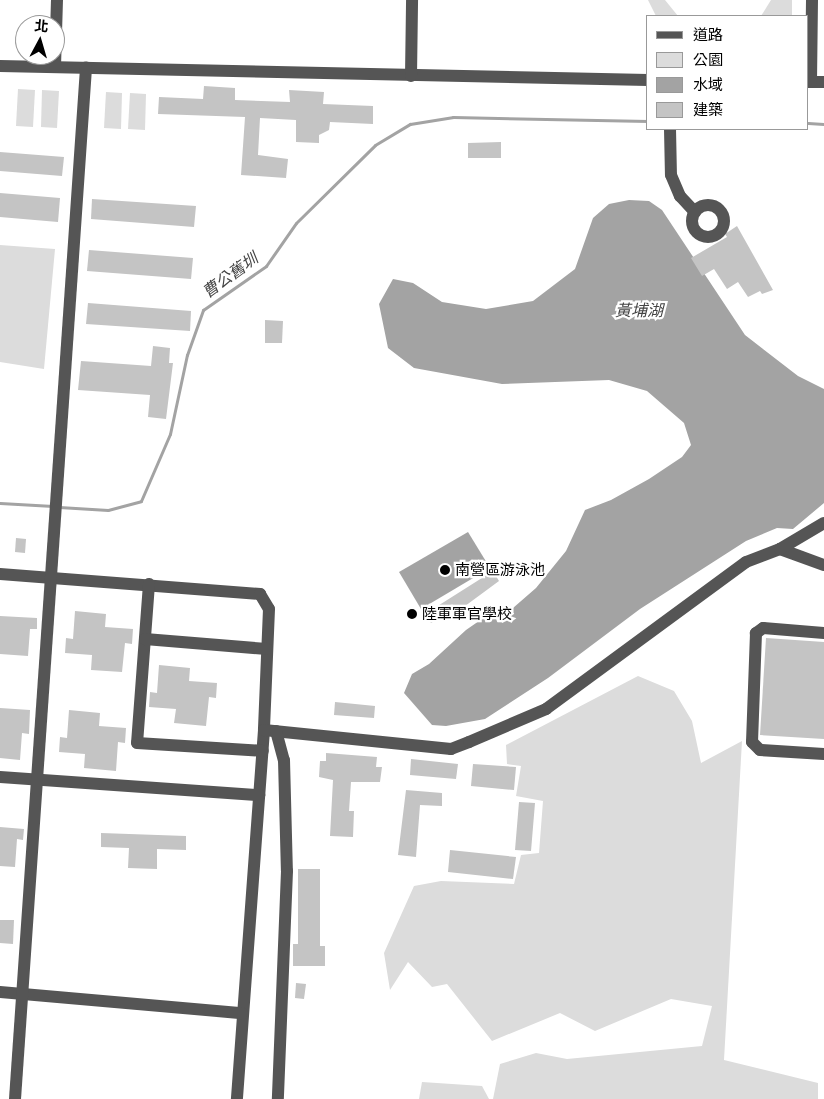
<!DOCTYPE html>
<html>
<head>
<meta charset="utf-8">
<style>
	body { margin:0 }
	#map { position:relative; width:824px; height:1099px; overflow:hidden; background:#fff; font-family:"Titillium Web","Noto Sans TC",sans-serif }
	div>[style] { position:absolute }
	.green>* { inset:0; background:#dcdcdc }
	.water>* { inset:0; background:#a3a3a3 }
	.stream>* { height:3px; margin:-1.5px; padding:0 1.5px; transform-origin:1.5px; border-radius:1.5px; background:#a3a3a3 }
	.building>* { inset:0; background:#c4c4c4 }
	.minor>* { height:12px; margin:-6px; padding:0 6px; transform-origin:6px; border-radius:6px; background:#555 }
	.minor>.ring { margin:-6px; padding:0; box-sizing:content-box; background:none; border:12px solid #555; border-radius:50% }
	.dots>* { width:14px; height:14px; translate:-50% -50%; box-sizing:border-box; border:2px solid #fff; border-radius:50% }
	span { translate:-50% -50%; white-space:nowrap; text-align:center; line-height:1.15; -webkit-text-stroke:4.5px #fff; paint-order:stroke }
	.poi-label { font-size:15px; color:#000 }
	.left { translate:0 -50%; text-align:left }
	.water-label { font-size:16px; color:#444; font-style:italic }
	.legend { position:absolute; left:646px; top:15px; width:162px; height:115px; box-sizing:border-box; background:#fff; border:1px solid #999; margin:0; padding:6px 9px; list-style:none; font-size:15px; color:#000 }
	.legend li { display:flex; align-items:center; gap:10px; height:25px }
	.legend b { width:25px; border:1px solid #999 }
	.north { position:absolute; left:15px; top:15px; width:50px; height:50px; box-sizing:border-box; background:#fff; border:1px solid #999; border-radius:50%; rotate:6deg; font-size:14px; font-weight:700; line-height:20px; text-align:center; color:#000 }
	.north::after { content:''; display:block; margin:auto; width:18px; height:22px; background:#000; clip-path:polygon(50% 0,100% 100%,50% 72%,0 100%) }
</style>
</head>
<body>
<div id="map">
	<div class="green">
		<div style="clip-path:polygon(648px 0,665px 0,678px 16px,656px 16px)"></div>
		<div style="clip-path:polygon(771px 0,792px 0,792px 16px,761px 16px)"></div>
		<div style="clip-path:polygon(18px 89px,35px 90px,33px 127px,16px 126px)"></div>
		<div style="clip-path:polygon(42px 90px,59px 91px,57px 128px,41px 127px)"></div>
		<div style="clip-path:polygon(106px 92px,122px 93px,121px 129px,104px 128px)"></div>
		<div style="clip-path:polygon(130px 93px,146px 94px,145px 130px,128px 129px)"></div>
		<div style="clip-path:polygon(0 245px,55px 249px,44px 369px,0 362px)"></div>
		<div style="clip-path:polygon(638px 676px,674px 691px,692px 721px,701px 763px,742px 741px,724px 1060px,818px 1083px,818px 1099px,493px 1099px,500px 1064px,536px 1053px,567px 1059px,702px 1046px,712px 1006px,671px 999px,595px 1031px,560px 1013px,492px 1041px,447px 984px,432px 987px,408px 962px,390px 990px,384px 953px,414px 886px,441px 881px,514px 884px,521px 855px,539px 853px,543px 801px,516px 796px,521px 766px,507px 764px,506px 745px)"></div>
		<div style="clip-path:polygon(422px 1082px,482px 1086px,489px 1099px,419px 1099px)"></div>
	</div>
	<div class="water">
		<div style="clip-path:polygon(629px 200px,649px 201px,662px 210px,745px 335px,798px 376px,824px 389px,824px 503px,793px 529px,777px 528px,746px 541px,640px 609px,548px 678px,485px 719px,446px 726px,432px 725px,404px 693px,412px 674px,429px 664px,466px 630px,492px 612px,513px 608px,536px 588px,566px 551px,585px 510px,611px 500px,649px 479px,682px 457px,691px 445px,684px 423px,647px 391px,609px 380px,502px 384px,414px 368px,388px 348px,379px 304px,393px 279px,413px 283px,442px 302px,486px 309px,533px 301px,575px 269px,593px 218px,609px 204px)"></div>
		<div style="clip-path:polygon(468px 532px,490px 568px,421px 609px,399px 572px)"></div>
	</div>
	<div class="stream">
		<div style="left:808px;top:123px;width:16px;rotate:4deg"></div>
		<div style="left:0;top:503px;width:53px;rotate:3.2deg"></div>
		<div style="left:59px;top:507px;width:49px;rotate:3.5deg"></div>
		<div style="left:108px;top:510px;width:34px;rotate:-15deg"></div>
		<div style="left:141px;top:501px;width:73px;rotate:-66.6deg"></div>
		<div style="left:170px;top:434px;width:81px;rotate:-77.9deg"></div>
		<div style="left:187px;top:355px;width:48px;rotate:-70.4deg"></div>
		<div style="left:203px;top:310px;width:77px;rotate:-34.9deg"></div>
		<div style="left:266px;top:266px;width:52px;rotate:-55.1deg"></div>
		<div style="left:296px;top:223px;width:111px;rotate:-44.6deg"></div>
		<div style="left:375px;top:145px;width:41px;rotate:-31deg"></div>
		<div style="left:410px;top:124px;width:44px;rotate:-9.2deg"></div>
		<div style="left:453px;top:117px;width:195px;rotate:1.2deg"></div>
	</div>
	<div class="building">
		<div style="clip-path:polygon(204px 86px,235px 88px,235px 100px,290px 102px,289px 90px,324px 92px,323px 104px,373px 106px,373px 124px,330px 122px,329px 130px,319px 135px,319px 143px,296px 142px,296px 120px,260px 118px,258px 155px,288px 159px,286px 178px,241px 175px,245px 117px,158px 114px,159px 97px,203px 99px)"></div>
		<div style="clip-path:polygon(501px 142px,501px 158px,468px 158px,468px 143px)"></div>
		<div style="clip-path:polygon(0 152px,64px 157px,62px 176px,0 171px)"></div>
		<div style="clip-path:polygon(0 193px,60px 198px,58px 222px,0 217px)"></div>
		<div style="clip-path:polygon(92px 199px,196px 206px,194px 227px,91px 219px)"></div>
		<div style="clip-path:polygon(737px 226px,773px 290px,762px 294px,760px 291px,748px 297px,738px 282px,727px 289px,714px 269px,702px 276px,691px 258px,727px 237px,725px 234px)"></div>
		<div style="clip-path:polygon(89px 250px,193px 258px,191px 279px,87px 271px)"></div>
		<div style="clip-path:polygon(88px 303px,191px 311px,190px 331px,86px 324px)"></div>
		<div style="clip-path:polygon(265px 320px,283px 321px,282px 343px,265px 343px)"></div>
		<div style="clip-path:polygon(153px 346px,170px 348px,169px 363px,173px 363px,166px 419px,148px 417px,150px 395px,78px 390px,81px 361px,151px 366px)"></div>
		<div style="clip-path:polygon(16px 538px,26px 539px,25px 553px,15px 552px)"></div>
		<div style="clip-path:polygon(493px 571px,499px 581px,461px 609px,459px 606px,431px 623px,425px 614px)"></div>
		<div style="clip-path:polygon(75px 611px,106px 614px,105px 627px,133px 629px,132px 644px,125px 643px,122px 672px,91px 670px,92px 655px,65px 653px,66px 638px,73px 639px)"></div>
		<div style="clip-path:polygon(0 616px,37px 618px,37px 629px,30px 629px,28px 656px,0 654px)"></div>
		<div style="clip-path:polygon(766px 638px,824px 642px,824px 739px,760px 735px)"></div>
		<div style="clip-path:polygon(159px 665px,190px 668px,189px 681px,217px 683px,216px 698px,209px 697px,206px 726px,174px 723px,176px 709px,149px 707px,150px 692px,157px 693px)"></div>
		<div style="clip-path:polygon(335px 702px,375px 706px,374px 718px,334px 715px)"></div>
		<div style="clip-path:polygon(0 708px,30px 710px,29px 734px,22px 733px,20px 760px,0 758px)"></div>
		<div style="clip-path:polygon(69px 710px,100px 713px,99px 726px,126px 728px,125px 743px,118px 742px,116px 771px,84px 768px,85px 754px,59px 752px,60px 737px,67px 738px)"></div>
		<div style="clip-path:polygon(326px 753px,377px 757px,376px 767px,382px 767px,380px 782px,351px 782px,349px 811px,354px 811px,353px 837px,330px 836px,333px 780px,319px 777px,320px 761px,326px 761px)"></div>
		<div style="clip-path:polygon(411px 759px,458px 764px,456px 779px,410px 775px)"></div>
		<div style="clip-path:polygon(473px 764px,516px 767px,514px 790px,471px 786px)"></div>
		<div style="clip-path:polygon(406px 790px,442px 793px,442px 806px,420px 805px,416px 857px,398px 855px)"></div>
		<div style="clip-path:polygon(519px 802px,535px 803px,531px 851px,515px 850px)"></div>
		<div style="clip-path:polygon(0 827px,24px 829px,23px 840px,17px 839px,15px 867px,0 866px)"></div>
		<div style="clip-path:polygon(101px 833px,186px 836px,186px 850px,157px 849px,157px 869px,128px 868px,129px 848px,101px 847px)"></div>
		<div style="clip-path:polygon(450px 850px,516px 857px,513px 879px,448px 872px)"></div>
		<div style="clip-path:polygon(298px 869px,320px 869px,320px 946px,325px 946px,325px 966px,293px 966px,293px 944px,298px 944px)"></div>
		<div style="clip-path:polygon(0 920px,14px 920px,13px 944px,0 943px)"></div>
		<div style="clip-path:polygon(296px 983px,306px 984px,304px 999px,295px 998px)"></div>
	</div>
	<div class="minor">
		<div style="left:0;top:66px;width:648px;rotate:1.24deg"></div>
		<div style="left:55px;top:67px;width:67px;rotate:-88.3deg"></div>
		<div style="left:411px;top:76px;width:76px;rotate:-89.2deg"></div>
		<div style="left:808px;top:82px;width:16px"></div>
		<div style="left:811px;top:82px;width:82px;rotate:-89.3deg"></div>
		<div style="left:670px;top:129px;width:46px;rotate:88.8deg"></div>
		<div style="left:671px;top:175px;width:23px;rotate:67deg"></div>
		<div style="left:680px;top:196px;width:22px;rotate:47deg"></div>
		<div class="ring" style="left:692px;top:205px;width:20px;height:20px"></div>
		<div style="left:780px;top:549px;width:47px;rotate:20deg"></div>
		<div style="left:0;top:574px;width:261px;rotate:4.4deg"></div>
		<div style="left:260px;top:594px;width:17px;rotate:59deg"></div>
		<div style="left:269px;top:609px;width:121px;rotate:92.4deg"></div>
		<div style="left:264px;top:730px;width:370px;rotate:94.2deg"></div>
		<div style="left:149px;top:584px;width:159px;rotate:94.3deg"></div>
		<div style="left:137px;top:743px;width:126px;rotate:3.6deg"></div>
		<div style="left:824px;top:633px;width:61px;rotate:-175.3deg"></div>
		<div style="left:763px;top:628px;width:9px;rotate:144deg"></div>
		<div style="left:756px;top:633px;width:109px;rotate:92.1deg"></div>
		<div style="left:752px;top:742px;width:11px;rotate:45deg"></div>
		<div style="left:760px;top:750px;width:64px;rotate:3.6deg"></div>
		<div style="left:145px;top:639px;width:122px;rotate:4.7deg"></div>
		<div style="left:264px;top:730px;width:188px;rotate:5.8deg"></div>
		<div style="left:451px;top:749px;width:19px;rotate:-21deg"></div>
		<div style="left:469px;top:742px;width:84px;rotate:-23.2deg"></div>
		<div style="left:546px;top:709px;width:248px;rotate:-36.3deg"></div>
		<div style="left:746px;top:562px;width:36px;rotate:-21deg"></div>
		<div style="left:780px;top:549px;width:51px;rotate:-30.6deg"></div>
		<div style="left:276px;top:731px;width:30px;rotate:75deg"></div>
		<div style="left:284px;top:760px;width:111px;rotate:88.5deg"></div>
		<div style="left:287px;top:871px;width:228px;rotate:92.3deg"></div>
		<div style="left:0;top:777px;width:260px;rotate:4deg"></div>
		<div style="left:0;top:992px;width:243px;rotate:5deg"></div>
		<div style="left:15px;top:1099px;width:1034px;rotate:-86.06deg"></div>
	</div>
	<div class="dots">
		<div style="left:445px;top:570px;background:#000"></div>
		<div style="left:412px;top:614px;background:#000"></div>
	</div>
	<div class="poi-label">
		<span class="left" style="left:455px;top:570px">南營區游泳池</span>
		<span class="left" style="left:422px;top:614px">陸軍軍官學校</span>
	</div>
	<div class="water-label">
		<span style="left:230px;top:275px;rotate:-36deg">曹公舊圳</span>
		<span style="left:639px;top:310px">黃埔湖</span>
	</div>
	<ul class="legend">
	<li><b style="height:6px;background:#555"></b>道路</li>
	<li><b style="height:14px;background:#dcdcdc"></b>公園</li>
	<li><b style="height:14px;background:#a3a3a3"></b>水域</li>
	<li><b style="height:14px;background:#c4c4c4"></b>建築</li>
	</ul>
	<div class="north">北</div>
</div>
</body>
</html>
